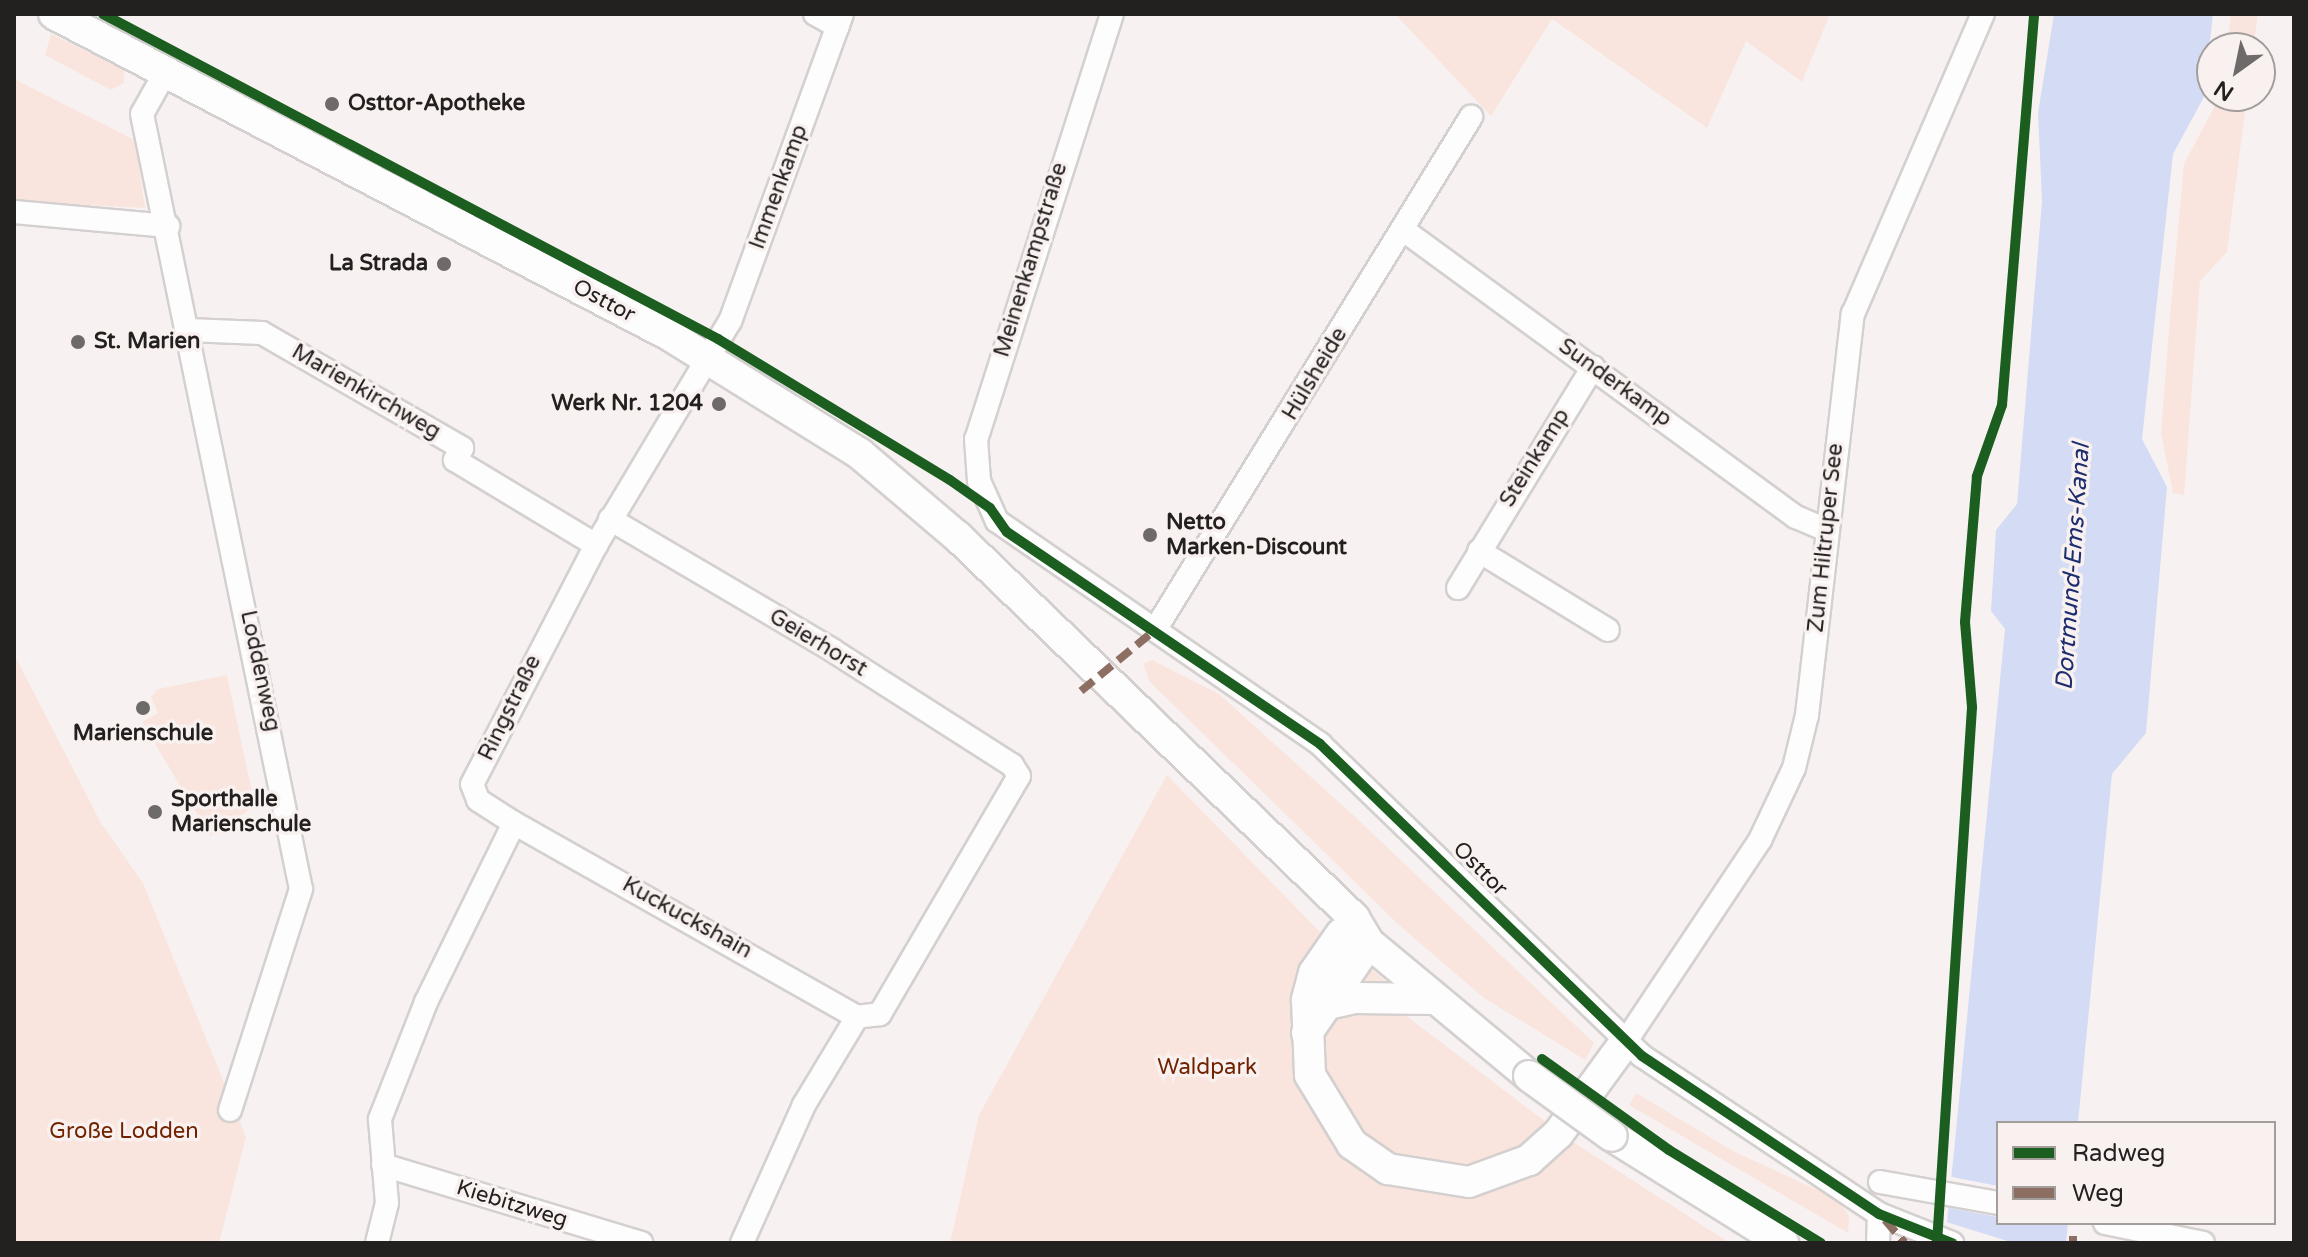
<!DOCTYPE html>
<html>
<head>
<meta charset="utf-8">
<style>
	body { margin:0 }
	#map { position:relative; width:2308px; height:1257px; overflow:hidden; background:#f7f2f1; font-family:"Varela Round",sans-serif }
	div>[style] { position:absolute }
	.green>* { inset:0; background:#f9e5de }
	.water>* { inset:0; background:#d3dcf4 }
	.pier>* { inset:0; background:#f7f2f1 }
	.roads { filter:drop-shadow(2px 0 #d3d0cf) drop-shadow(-2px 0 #d3d0cf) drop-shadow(0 2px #d3d0cf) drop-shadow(0 -2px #d3d0cf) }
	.street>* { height:22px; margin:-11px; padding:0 11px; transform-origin:11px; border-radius:11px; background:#fefdfd }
	.secondary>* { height:30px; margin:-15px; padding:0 15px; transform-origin:15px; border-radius:15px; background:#fefdfd }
	.bridges { filter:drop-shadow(2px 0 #d3d0cf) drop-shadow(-2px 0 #d3d0cf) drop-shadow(0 2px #d3d0cf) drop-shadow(0 -2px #d3d0cf) }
	.secondary-bridge>* { height:30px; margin:-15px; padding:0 15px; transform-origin:15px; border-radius:15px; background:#fefdfd }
	.quiet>* { height:8px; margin-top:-4px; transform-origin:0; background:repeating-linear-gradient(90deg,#8d6e63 0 16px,transparent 0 24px) }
	.cycleway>* { height:10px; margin:-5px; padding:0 5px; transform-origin:5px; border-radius:5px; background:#1b5e20 }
	.dots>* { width:22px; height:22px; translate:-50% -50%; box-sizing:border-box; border:4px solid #f9f1ef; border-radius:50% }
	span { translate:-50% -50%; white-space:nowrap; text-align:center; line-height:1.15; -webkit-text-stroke:7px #f9f1ef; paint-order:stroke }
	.poi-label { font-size:22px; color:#232120; font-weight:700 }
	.left { translate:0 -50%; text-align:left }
	.right { translate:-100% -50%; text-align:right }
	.street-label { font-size:22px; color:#232120 }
	.park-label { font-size:22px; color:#712301 }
	.water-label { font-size:24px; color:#1c2d70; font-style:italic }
	.frame { position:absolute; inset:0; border:16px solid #232120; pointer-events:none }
	.legend { position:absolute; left:1996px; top:1121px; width:280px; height:104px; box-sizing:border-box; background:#f9f1ef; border:2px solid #a39e9c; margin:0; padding:10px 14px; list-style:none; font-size:24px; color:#232120 }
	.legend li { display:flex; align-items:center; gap:16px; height:40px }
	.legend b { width:40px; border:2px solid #a39e9c }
	.north { position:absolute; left:2196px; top:32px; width:80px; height:80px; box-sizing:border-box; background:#f9f1ef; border:2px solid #a39e9c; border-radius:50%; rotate:213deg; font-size:22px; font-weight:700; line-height:32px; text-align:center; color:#232120 }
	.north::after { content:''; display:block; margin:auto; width:28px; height:36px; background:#6d6a69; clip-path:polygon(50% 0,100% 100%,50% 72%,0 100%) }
</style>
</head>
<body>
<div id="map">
	<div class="green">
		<div style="clip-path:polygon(1395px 14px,1830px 14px,1802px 82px,1746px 41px,1707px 128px,1552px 19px,1491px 116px)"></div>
		<div style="clip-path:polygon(2231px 14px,2258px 14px,2253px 48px,2227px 48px)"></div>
		<div style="clip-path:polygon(51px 34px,124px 69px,124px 83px,111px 90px,45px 55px)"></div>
		<div style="clip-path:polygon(14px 79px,135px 140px,145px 208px,14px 201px)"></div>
		<div style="clip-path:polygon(2220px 96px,2247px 96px,2227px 252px,2200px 281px,2184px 495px,2173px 493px,2161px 433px,2170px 316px,2184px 164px)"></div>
		<div style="clip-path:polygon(14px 654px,101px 823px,143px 883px,246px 1137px,219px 1243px,14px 1243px)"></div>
		<div style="clip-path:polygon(1152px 660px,1219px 694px,1352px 814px,1594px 1043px,1585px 1060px,1484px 998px,1399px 925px,1150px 682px,1143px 664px)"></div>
		<div style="clip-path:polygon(227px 675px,255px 806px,210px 836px,142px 722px,158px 713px,151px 697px,158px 689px)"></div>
		<div style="clip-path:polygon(1167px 775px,1359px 972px,1366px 965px,1391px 986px,1392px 1005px,1567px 1138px,1730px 1243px,950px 1243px,979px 1115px)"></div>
		<div style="clip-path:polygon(1636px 1093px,1735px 1152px,1837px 1199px,1849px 1216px,1848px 1233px,1629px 1105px)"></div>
	</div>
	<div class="water">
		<div style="clip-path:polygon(2054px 14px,2213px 14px,2204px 97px,2173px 154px,2142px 439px,2167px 487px,2146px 733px,2112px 774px,2078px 1123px,1998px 1123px,1998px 1223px,2068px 1223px,2066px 1243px,1945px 1243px,2005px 629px,1991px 611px,1996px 530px,2017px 504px,2042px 201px,2038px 113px)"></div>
	</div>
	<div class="pier">
		<div style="clip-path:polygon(1947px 1176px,1998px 1186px,1998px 1217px,1944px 1207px)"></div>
		<div style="clip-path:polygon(1943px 1221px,2014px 1243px,1941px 1243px)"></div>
	</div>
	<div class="roads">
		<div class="street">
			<div style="left:815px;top:14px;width:26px;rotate:29deg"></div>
			<div style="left:842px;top:14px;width:327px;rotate:110deg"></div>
			<div style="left:730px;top:321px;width:261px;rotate:120.9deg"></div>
			<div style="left:596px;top:545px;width:269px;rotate:117.4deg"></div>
			<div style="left:472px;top:784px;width:17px;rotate:69deg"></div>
			<div style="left:478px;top:800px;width:43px;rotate:32.6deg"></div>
			<div style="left:514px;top:823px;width:394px;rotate:29.5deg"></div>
			<div style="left:1112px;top:14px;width:446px;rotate:107.7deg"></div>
			<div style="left:976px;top:439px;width:42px;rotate:85.9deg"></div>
			<div style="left:979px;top:481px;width:44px;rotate:65.8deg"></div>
			<div style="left:997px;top:521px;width:393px;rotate:34.6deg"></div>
			<div style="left:1320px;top:744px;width:448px;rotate:44.1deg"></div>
			<div style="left:1642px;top:1056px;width:285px;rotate:33.7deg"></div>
			<div style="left:1879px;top:1214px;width:79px;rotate:21.7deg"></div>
			<div style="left:166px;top:71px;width:49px;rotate:119.2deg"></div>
			<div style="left:142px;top:114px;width:791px;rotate:78.41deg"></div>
			<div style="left:301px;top:889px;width:232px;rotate:107.8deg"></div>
			<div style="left:14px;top:212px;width:155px;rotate:5.2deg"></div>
			<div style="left:1405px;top:231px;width:484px;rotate:36.2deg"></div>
			<div style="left:1796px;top:517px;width:34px;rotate:23deg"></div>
			<div style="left:188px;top:330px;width:74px;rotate:2.3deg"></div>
			<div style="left:262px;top:333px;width:231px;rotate:29.9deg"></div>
			<div style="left:462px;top:448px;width:14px;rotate:120deg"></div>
			<div style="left:455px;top:460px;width:165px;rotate:31.1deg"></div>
			<div style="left:610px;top:519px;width:258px;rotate:30.5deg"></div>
			<div style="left:832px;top:650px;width:214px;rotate:32.6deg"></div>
			<div style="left:1012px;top:765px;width:13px;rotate:58deg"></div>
			<div style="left:1019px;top:776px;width:276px;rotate:120.3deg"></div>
			<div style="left:880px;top:1014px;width:23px;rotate:173deg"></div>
			<div style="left:857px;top:1017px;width:103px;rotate:121.1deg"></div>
			<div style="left:804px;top:1105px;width:151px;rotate:114.2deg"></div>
			<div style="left:1479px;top:551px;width:151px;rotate:31.5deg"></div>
			<div style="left:1458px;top:588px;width:259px;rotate:-58.6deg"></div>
			<div style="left:1155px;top:630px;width:603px;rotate:-58.37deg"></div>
			<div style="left:1626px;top:1041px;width:242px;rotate:-56.3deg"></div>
			<div style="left:1760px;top:840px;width:80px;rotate:-64.7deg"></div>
			<div style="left:1794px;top:768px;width:55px;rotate:-76.2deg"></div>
			<div style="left:1807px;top:715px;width:404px;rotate:-83.5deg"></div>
			<div style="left:1853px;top:314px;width:327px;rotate:-66.6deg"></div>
			<div style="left:383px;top:1165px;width:270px;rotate:16.8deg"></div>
			<div style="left:1880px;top:1182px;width:120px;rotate:10.1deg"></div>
			<div style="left:2105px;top:1223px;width:100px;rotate:11.5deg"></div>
			<div style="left:377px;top:1243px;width:41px;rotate:-76deg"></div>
			<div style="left:387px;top:1203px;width:84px;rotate:-94.8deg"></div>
			<div style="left:380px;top:1119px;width:126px;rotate:-68.5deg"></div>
			<div style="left:426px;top:1002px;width:199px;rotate:-63.8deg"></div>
			<div style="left:1878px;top:1243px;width:29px;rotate:-88deg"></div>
		</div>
		<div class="secondary">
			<div style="left:54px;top:14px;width:694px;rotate:27.56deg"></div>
			<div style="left:669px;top:335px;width:225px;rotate:31.9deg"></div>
			<div style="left:860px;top:454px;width:128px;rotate:40.3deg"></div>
			<div style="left:958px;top:537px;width:550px;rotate:43.89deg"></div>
			<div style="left:1354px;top:918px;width:29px;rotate:59deg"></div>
			<div style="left:1369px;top:943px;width:208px;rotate:39.7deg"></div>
			<div style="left:1341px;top:934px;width:47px;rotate:124.7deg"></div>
			<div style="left:1314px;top:973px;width:28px;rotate:105deg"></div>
			<div style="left:1307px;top:1000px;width:75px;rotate:87.7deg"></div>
			<div style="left:1310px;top:1075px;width:81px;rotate:58.7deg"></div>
			<div style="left:1352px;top:1144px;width:44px;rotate:34.8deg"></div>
			<div style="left:1388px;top:1169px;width:82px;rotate:9.1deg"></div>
			<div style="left:1469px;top:1182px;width:64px;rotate:-20.1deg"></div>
			<div style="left:1529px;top:1160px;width:39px;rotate:-42deg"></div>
			<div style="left:1558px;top:1134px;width:115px;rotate:-53.8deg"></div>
			<div style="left:1324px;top:1005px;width:32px;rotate:-13deg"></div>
			<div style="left:1355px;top:998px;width:77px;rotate:0.7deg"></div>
			<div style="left:1307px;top:1033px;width:109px;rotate:-55.4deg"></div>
			<div style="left:1612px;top:1136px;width:202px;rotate:32deg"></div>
		</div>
	</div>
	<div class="bridges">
		<div class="secondary-bridge">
			<div style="left:1529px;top:1076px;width:102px;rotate:35.9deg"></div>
		</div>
	</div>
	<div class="quiet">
		<div style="left:1081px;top:691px;width:96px;rotate:-39.5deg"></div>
		<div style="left:1885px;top:1220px;width:30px;rotate:49deg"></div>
		<div style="left:2073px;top:1243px;width:7px;rotate:-90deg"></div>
	</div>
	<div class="cycleway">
		<div style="left:103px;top:14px;width:696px;rotate:27.85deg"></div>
		<div style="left:718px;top:339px;width:271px;rotate:31.3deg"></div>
		<div style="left:950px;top:480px;width:49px;rotate:35deg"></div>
		<div style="left:990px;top:508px;width:29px;rotate:55deg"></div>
		<div style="left:1007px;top:532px;width:378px;rotate:34.1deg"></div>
		<div style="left:1320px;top:744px;width:448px;rotate:44.1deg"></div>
		<div style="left:1642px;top:1056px;width:285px;rotate:33.7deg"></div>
		<div style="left:1879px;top:1214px;width:79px;rotate:21.7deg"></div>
		<div style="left:1542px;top:1059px;width:156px;rotate:35.6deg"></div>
		<div style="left:1669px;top:1150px;width:178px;rotate:31.5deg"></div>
		<div style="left:1937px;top:1243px;width:537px;rotate:-86.26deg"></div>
		<div style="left:1972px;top:707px;width:85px;rotate:-94.7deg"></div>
		<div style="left:1965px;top:622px;width:146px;rotate:-85.3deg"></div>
		<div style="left:1977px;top:476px;width:75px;rotate:-70.6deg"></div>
		<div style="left:2002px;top:405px;width:392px;rotate:-85.3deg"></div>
	</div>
	<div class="dots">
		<div style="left:332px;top:104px;background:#6d6a69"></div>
		<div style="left:444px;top:264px;background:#6d6a69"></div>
		<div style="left:78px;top:342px;background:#6d6a69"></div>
		<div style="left:719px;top:404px;background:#6d6a69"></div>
		<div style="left:1150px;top:535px;background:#6d6a69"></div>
		<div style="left:143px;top:708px;background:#6d6a69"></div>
		<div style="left:155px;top:812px;background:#6d6a69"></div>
	</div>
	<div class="poi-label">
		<span class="left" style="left:348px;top:104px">Osttor-Apotheke</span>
		<span class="right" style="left:428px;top:264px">La Strada</span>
		<span class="left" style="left:94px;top:342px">St. Marien</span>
		<span class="right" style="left:703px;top:404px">Werk Nr. 1204</span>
		<span class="left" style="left:1166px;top:535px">Netto<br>Marken-Discount</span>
		<span style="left:143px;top:734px">Marienschule</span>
		<span class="left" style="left:171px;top:812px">Sporthalle<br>Marienschule</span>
	</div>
	<div class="street-label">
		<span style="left:779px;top:187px;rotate:-70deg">Immenkamp</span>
		<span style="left:1031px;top:260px;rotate:-73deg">Meinenkampstraße</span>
		<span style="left:604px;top:301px;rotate:28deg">Osttor</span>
		<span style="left:1315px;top:374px;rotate:-59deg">Hülsheide</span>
		<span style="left:1615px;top:383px;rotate:36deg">Sunderkamp</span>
		<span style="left:366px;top:392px;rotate:30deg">Marienkirchweg</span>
		<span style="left:1535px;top:458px;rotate:-58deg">Steinkamp</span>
		<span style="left:1826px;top:538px;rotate:-84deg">Zum Hiltruper See</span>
		<span style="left:818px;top:643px;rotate:31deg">Geierhorst</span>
		<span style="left:260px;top:671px;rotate:78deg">Loddenweg</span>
		<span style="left:510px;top:708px;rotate:-64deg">Ringstraße</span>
		<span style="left:1480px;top:869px;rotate:45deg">Osttor</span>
		<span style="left:687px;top:918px;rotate:29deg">Kuckuckshain</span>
		<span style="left:512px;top:1204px;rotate:17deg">Kiebitzweg</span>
	</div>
	<div class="park-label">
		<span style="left:1207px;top:1068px">Waldpark</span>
		<span style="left:124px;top:1132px">Große Lodden</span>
	</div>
	<div class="water-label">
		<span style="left:2073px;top:567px;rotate:-86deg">Dortmund-Ems-Kanal</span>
	</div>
	<div class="frame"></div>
	<ul class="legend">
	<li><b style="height:10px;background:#1b5e20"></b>Radweg</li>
	<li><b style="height:10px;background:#8d6e63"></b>Weg</li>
	</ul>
	<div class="north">N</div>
</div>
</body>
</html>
